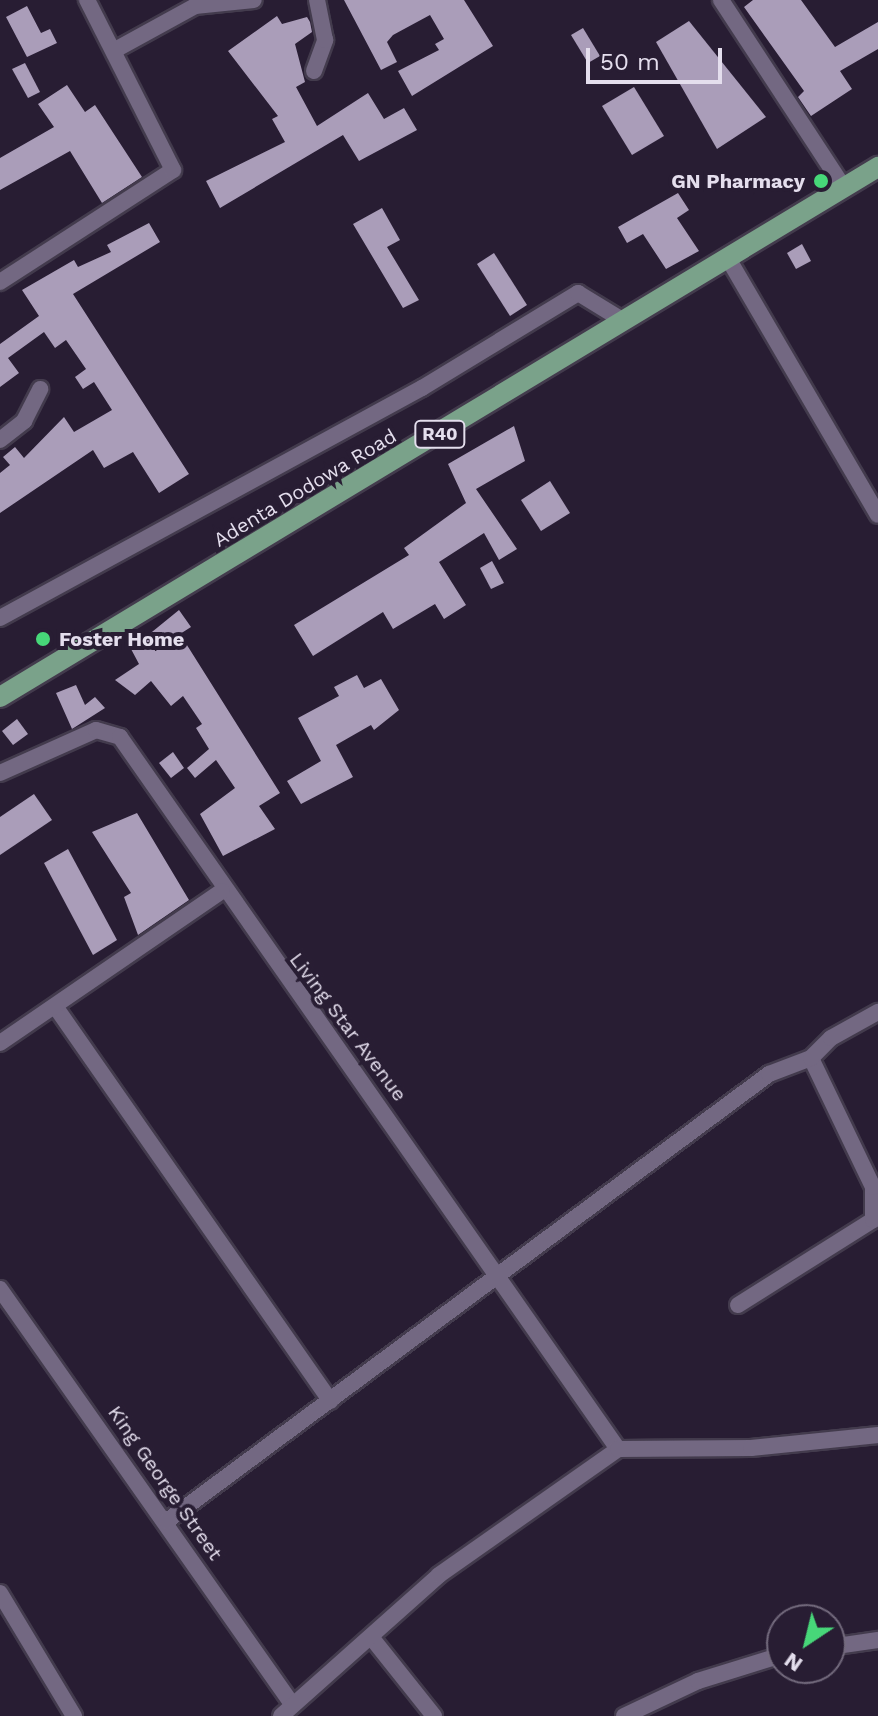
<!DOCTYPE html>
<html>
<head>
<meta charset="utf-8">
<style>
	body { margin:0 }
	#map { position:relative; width:878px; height:1716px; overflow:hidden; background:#281d33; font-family:"Work Sans",sans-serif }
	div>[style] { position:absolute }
	.building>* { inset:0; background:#aa9db9 }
	.roads { filter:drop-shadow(2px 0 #433b4d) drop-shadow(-2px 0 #433b4d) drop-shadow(0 2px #433b4d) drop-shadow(0 -2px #433b4d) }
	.minor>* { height:16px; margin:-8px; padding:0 8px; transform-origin:8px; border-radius:8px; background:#736882 }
	.primary>* { height:20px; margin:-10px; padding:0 10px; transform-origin:10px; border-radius:10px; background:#7aa28a }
	.dots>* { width:22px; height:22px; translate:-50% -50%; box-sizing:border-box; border:4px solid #281d33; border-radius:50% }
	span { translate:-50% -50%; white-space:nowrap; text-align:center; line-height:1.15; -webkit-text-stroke:8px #281d33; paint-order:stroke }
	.shield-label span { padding:2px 6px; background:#281d33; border:2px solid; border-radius:6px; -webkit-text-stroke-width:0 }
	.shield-label { font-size:18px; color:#e4deed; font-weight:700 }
	.poi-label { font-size:20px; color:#e4deed; font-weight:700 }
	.right { translate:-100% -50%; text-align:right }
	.left { translate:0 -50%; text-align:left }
	.street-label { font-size:20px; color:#e4deed }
	.north { position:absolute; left:766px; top:1604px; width:80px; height:80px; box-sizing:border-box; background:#281d33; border:2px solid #736a7d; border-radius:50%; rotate:215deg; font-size:22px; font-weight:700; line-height:32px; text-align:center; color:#e4deed }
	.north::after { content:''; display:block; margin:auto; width:28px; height:36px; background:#47d779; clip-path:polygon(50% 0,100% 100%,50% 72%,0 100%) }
	.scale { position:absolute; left:586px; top:48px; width:136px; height:36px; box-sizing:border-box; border:4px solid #e4deed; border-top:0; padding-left:10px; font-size:24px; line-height:28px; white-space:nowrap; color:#e4deed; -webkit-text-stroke:6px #281d33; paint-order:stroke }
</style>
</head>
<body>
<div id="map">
	<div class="building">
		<div style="clip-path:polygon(344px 0,464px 0,493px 46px,412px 96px,398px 71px,439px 50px,435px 44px,444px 39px,430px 15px,393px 35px,387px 42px,397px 62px,381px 70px)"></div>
		<div style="clip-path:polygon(753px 0,801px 0,835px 47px,878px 22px,878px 49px,840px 71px,852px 89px,811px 116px,798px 97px,804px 91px,744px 7px)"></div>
		<div style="clip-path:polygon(27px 6px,41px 33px,50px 29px,57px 43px,27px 57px,6px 17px)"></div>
		<div style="clip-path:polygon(277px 16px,282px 24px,307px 17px,310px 22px,312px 32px,295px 44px,305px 82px,296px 87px,317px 126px,368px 93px,384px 119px,404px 108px,417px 130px,359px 161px,343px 135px,220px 208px,206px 181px,285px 142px,272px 119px,278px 116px,228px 51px)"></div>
		<div style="clip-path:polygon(689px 21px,766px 117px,717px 149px,656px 42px)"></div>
		<div style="clip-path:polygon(583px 28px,600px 56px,588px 63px,571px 35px)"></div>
		<div style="clip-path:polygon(25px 63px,40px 92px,28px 98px,12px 69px)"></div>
		<div style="clip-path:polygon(67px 85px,85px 112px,95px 105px,142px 177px,102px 203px,70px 151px,0 190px,0 158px,54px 127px,38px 104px)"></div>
		<div style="clip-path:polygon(634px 87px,664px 136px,632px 155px,602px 106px)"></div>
		<div style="clip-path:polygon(678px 193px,689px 210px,677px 218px,699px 251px,666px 269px,643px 234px,627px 243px,618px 227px)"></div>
		<div style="clip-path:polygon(382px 208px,400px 240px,387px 247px,419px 300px,403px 308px,353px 224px)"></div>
		<div style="clip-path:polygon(149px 223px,160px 242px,73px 294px,189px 474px,159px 493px,133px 452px,104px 468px,93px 450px,0 513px,0 473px,10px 465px,3px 457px,15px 447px,24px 458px,64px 417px,74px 432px,112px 410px,94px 382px,83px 389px,75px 377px,86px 369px,66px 340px,55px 348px,44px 332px,8px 358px,19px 373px,0 387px,0 344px,39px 316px,22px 290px,74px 260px,78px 267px,111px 252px,107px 245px)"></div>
		<div style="clip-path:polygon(802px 244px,811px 261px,796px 269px,787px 253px)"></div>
		<div style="clip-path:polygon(494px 253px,527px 305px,510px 316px,477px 264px)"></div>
		<div style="clip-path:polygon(514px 426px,525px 461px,476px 489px,517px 549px,499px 560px,484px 533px,439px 562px,466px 605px,444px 619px,435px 604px,393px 629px,383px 612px,313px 656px,294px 625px,409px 555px,404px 548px,466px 503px,448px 464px)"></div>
		<div style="clip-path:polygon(550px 481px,570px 513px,541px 531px,521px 500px)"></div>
		<div style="clip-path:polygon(492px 561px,504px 583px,491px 589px,480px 568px)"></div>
		<div style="clip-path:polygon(179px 610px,191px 627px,180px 634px,280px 793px,259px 806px,275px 829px,223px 856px,200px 814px,235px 788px,216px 760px,195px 778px,187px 768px,209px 749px,196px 728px,202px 724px,183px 696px,171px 706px,151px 681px,135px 695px,115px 680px,139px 664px,131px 649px)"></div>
		<div style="clip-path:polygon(357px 675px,364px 688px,381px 679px,399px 710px,374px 730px,371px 725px,336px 745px,353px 777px,301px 804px,287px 781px,321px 761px,298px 718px,339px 696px,334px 687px)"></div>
		<div style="clip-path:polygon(76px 685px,85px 705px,95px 697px,105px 708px,72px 729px,56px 693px)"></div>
		<div style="clip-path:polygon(17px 719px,28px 734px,13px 745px,2px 731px)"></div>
		<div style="clip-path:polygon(173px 752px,184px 768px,171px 778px,159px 763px)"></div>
		<div style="clip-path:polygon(34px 794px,52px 820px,0 855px,0 817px)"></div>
		<div style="clip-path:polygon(137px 813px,189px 900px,138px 935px,124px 897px,131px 893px,92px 832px)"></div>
		<div style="clip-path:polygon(68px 849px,117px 940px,93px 955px,44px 863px)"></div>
	</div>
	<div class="roads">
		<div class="minor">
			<div style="left:721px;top:0;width:225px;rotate:56.8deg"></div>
			<div style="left:115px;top:50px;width:91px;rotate:-28.8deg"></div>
			<div style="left:195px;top:6px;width:59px;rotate:-5.8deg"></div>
			<div style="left:314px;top:71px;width:33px;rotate:-70deg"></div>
			<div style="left:325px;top:40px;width:41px;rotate:-101.3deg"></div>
			<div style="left:729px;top:260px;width:295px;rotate:59.7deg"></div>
			<div style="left:0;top:282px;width:206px;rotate:-32.9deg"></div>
			<div style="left:173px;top:170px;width:191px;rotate:-116.8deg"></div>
			<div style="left:0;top:440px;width:31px;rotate:-38deg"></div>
			<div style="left:24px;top:421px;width:36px;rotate:-63deg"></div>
			<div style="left:0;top:618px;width:481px;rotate:-28.6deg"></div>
			<div style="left:422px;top:388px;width:183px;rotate:-31.3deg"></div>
			<div style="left:578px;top:293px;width:52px;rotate:31.5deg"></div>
			<div style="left:0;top:773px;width:105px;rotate:-24.1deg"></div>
			<div style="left:96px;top:730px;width:25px;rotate:16deg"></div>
			<div style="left:120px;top:737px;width:869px;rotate:55.03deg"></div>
			<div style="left:57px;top:1009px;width:478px;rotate:55.1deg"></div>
			<div style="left:0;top:1043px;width:269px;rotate:-34.4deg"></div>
			<div style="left:0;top:1289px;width:507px;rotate:54.87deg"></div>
			<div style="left:738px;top:1305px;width:160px;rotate:-32.2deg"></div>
			<div style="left:873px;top:1220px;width:33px;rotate:-90deg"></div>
			<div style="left:873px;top:1187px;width:143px;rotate:-115.7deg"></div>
			<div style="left:167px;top:1521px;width:750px;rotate:-36.59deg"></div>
			<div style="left:769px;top:1074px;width:45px;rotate:-20.9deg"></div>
			<div style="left:811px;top:1058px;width:28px;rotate:-45deg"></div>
			<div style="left:831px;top:1038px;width:54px;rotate:-29deg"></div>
			<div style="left:0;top:1593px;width:144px;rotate:59deg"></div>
			<div style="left:371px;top:1637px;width:101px;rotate:51.4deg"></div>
			<div style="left:830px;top:1647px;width:49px;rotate:-8.3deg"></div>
			<div style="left:281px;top:1716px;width:212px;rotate:-41.7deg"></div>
			<div style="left:439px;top:1575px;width:219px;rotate:-35.1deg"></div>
			<div style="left:618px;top:1449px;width:133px;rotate:-0.4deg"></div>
			<div style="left:751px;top:1448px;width:128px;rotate:-5.8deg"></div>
			<div style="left:624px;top:1716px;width:82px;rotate:-25.3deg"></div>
			<div style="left:698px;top:1681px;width:88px;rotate:-17.2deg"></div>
		</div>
		<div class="primary">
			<div style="left:0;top:697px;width:1026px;rotate:-31.12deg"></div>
		</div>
	</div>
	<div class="dots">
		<div style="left:821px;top:181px;background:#47d779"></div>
		<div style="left:43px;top:639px;background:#47d779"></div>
	</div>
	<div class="shield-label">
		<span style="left:440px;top:434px">R40</span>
	</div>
	<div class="poi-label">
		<span class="right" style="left:805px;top:181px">GN Pharmacy</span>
		<span class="left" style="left:59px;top:639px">Foster Home</span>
	</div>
	<div class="street-label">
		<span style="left:305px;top:488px;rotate:-31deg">Adenta Dodowa Road</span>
		<span style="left:348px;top:1027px;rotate:53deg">Living Star Avenue</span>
		<span style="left:165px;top:1483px;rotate:55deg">King George Street</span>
	</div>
	<div class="north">N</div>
	<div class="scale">50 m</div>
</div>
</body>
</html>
